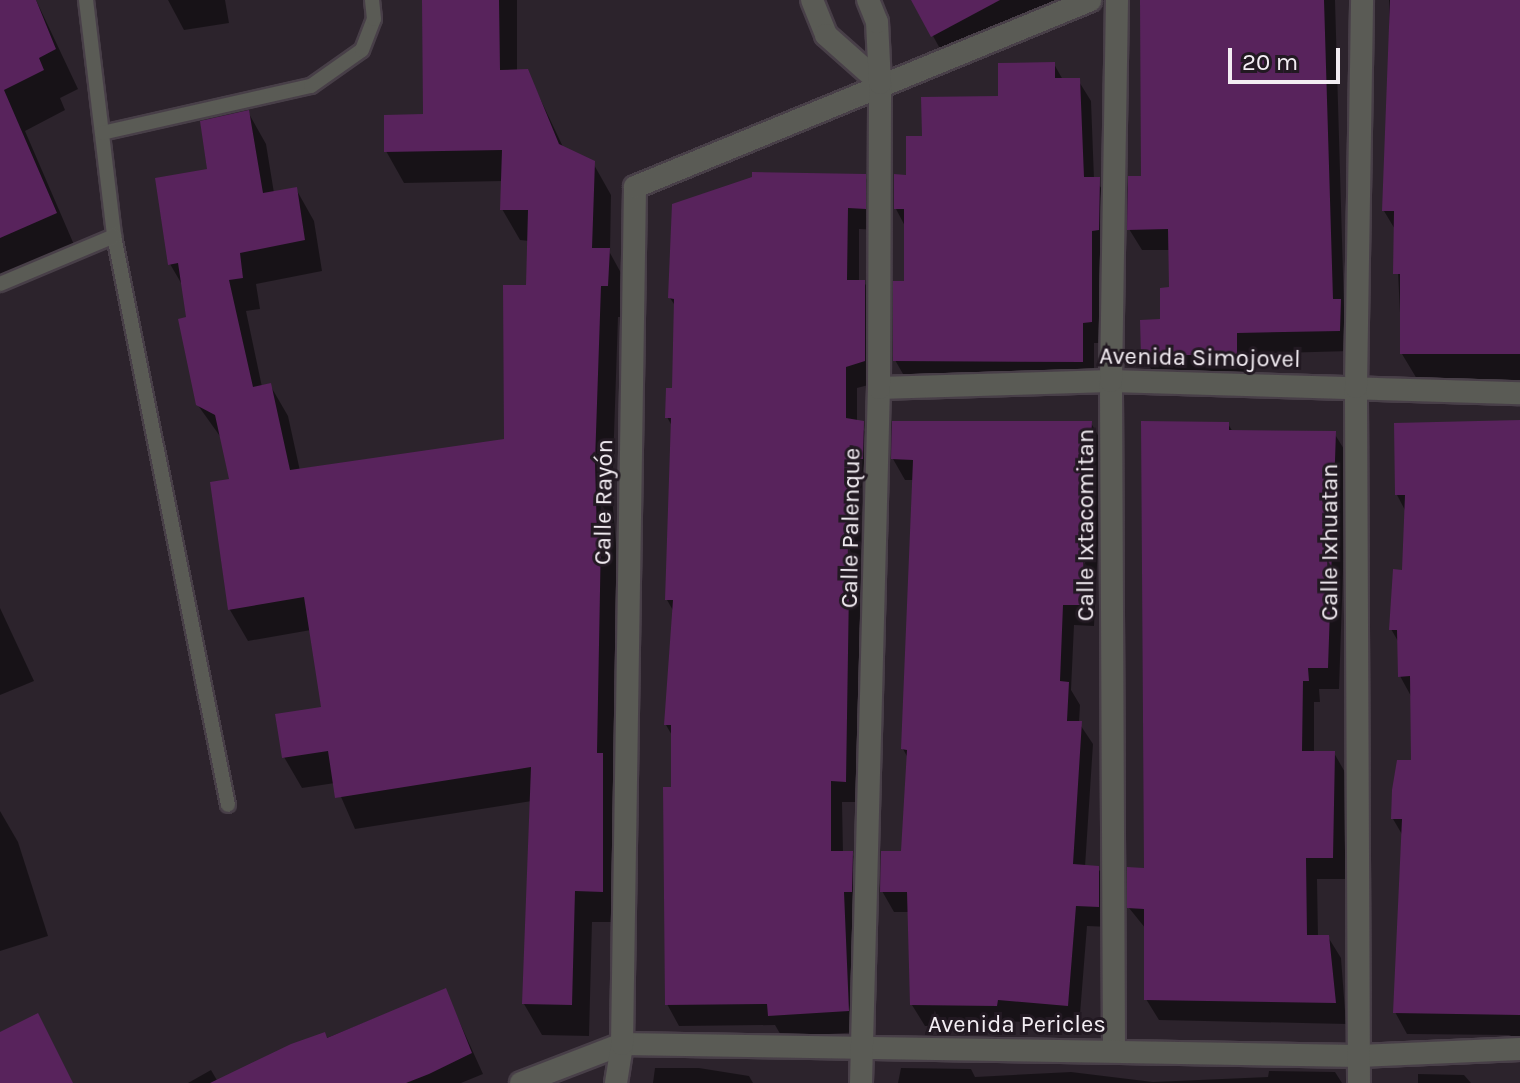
<!DOCTYPE html>
<html>
<head>
<meta charset="utf-8">
<style>
	body { margin:0 }
	#map { position:relative; width:1520px; height:1083px; overflow:hidden; background:#2c232c; font-family:Karla,sans-serif }
	div>[style] { position:absolute }
	.shadow>* { inset:0; background:#0007 }
	.building>* { inset:0; background:#58235c }
	.roads { filter:drop-shadow(2px 0 #483f48) drop-shadow(-2px 0 #483f48) drop-shadow(0 2px #483f48) drop-shadow(0 -2px #483f48) }
	.service>* { height:14px; margin:-7px; padding:0 7px; transform-origin:7px; border-radius:7px; background:#5a5b55 }
	.minor>* { height:22px; margin:-11px; padding:0 11px; transform-origin:11px; border-radius:11px; background:#5a5b55 }
	span { translate:-50% -50%; white-space:nowrap; text-align:center; line-height:1.15; -webkit-text-stroke:6px #221922; paint-order:stroke }
	.street-label { font-size:24px; color:#f3edf3 }
	.scale { position:absolute; left:1228px; top:48px; width:112px; height:36px; box-sizing:border-box; border:4px solid #f3edf3; border-top:0; padding-left:10px; font-size:24px; line-height:28px; white-space:nowrap; color:#f3edf3; -webkit-text-stroke:6px #221922; paint-order:stroke }
</style>
</head>
<body>
<div id="map">
	<div class="shadow">
		<div style="clip-path:polygon(11px 0,36px 0,78px 89px,60px 98px,65px 110px,25px 131px,78px 254px,0 288px,0 5px)"></div>
		<div style="clip-path:polygon(168px 0,225px 0,229px 23px,184px 30px)"></div>
		<div style="clip-path:polygon(424px 0,517px 0,517px 71px,527px 71px,564px 149px,593px 163px,611px 195px,610px 253px,626px 282px,625px 317px,618px 317px,612px 495px,618px 570px,614px 775px,620px 786px,620px 922px,592px 922px,589px 1036px,542px 1035px,524px 1004px,532px 801px,355px 829px,335px 783px,302px 788px,284px 757px,323px 709px,311px 630px,248px 641px,230px 610px,213px 483px,231px 481px,222px 439px,197px 404px,184px 288px,170px 264px,210px 171px,248px 112px,266px 144px,274px 193px,296px 189px,314px 221px,322px 271px,256px 284px,260px 309px,246px 311px,262px 387px,270px 385px,288px 416px,300px 471px,506px 441px,528px 288px,529px 241px,520px 240px,502px 209px,503px 181px,404px 183px,386px 151px,425px 116px)"></div>
		<div style="clip-path:polygon(913px 0,1057px 0,948px 63px)"></div>
		<div style="clip-path:polygon(1142px 0,1335px 0,1344px 308px,1352px 322px,1351px 351px,1248px 354px,1248px 375px,1156px 377px,1143px 356px,1162px 321px,1171px 289px,1170px 250px,1142px 250px,1129px 229px,1143px 178px)"></div>
		<div style="clip-path:polygon(1389px 0,1520px 0,1520px 383px,1417px 379px,1402px 354px,1396px 231px,1384px 211px,1391px 102px)"></div>
		<div style="clip-path:polygon(1054px 64px,1063px 80px,1078px 80px,1091px 101px,1094px 179px,1111px 200px,1103px 343px,1094px 343px,1094px 383px,907px 381px,895px 360px,906px 283px,906px 228px,896px 209px,924px 138px)"></div>
		<div style="clip-path:polygon(865px 176px,877px 197px,877px 230px,859px 229px,859px 282px,864px 282px,877px 304px,876px 383px,857px 388px,857px 422px,875px 444px,874px 480px,862px 479px,857px 802px,842px 802px,843px 853px,852px 853px,864px 875px,860px 1032px,782px 1037px,775px 1025px,679px 1026px,667px 1004px,673px 737px,666px 725px,674px 612px,667px 600px,673px 428px,667px 417px,674px 390px,676px 307px,670px 298px)"></div>
		<div style="clip-path:polygon(1520px 422px,1520px 1040px,1509px 1035px,1407px 1034px,1395px 1012px,1403px 836px,1393px 819px,1413px 762px,1412px 698px,1400px 676px,1399px 643px,1391px 629px,1404px 572px,1406px 512px,1397px 495px)"></div>
		<div style="clip-path:polygon(1091px 423px,1103px 444px,1094px 626px,1074px 625px,1071px 690px,1080px 705px,1079px 723px,1093px 744px,1085px 867px,1098px 868px,1110px 889px,1110px 927px,1087px 926px,1079px 1027px,1009px 1021px,1009px 1027px,925px 1026px,912px 1005px,910px 912px,894px 912px,882px 891px,903px 853px,908px 758px,903px 749px,914px 480px,905px 480px,893px 459px)"></div>
		<div style="clip-path:polygon(1228px 424px,1233px 432px,1334px 433px,1347px 454px,1339px 689px,1319px 689px,1320px 702px,1314px 702px,1314px 753px,1334px 753px,1346px 774px,1345px 879px,1317px 879px,1318px 937px,1328px 937px,1341px 958px,1346px 1024px,1159px 1020px,1146px 999px,1146px 929px,1129px 908px,1146px 870px)"></div>
		<div style="clip-path:polygon(0 608px,34px 681px,0 695px)"></div>
		<div style="clip-path:polygon(0 811px,18px 842px,48px 936px,0 951px)"></div>
		<div style="clip-path:polygon(445px 990px,483px 1074px,461px 1083px,188px 1083px,211px 1070px,218px 1082px)"></div>
		<div style="clip-path:polygon(655px 1068px,699px 1068px,749px 1076px,753px 1083px,653px 1083px)"></div>
		<div style="clip-path:polygon(901px 1068px,971px 1069px,975px 1077px,1071px 1072px,1153px 1082px,1268px 1077px,1269px 1071px,1335px 1072px,1342px 1083px,898px 1083px)"></div>
		<div style="clip-path:polygon(1418px 1074px,1464px 1075px,1471px 1083px,1418px 1083px)"></div>
	</div>
	<div class="building">
		<div style="clip-path:polygon(0 0,36px 0,56px 49px,39px 58px,44px 70px,4px 90px,57px 213px,0 238px)"></div>
		<div style="clip-path:polygon(422px 0,499px 0,500px 70px,528px 69px,559px 144px,595px 161px,592px 248px,610px 248px,608px 286px,601px 286px,595px 462px,597px 536px,601px 536px,597px 753px,603px 753px,603px 892px,575px 891px,572px 1005px,522px 1004px,531px 767px,335px 798px,328px 751px,282px 758px,275px 714px,321px 707px,304px 597px,228px 610px,210px 482px,229px 479px,215px 415px,196px 405px,178px 319px,186px 317px,178px 263px,168px 265px,155px 178px,207px 169px,200px 121px,249px 110px,263px 193px,297px 187px,305px 240px,240px 253px,243px 278px,229px 280px,253px 387px,271px 383px,290px 470px,504px 439px,503px 285px,526px 285px,528px 210px,500px 210px,502px 150px,384px 152px,384px 115px,423px 114px)"></div>
		<div style="clip-path:polygon(911px 0,1000px 0,931px 37px)"></div>
		<div style="clip-path:polygon(1140px 0,1324px 0,1333px 299px,1341px 299px,1340px 331px,1237px 333px,1237px 354px,1141px 356px,1140px 320px,1160px 319px,1160px 288px,1169px 287px,1168px 229px,1127px 230px,1128px 176px,1141px 176px)"></div>
		<div style="clip-path:polygon(1390px 0,1520px 0,1520px 354px,1400px 354px,1400px 274px,1393px 274px,1394px 211px,1382px 211px)"></div>
		<div style="clip-path:polygon(1055px 62px,1055px 78px,1080px 78px,1084px 177px,1100px 177px,1099px 230px,1092px 231px,1092px 322px,1083px 323px,1083px 362px,893px 361px,893px 281px,904px 281px,904px 209px,894px 209px,894px 174px,906px 175px,906px 136px,922px 136px,921px 97px,998px 96px,998px 63px)"></div>
		<div style="clip-path:polygon(752px 172px,866px 174px,866px 209px,848px 208px,847px 280px,865px 280px,865px 361px,846px 367px,846px 418px,864px 421px,863px 459px,851px 459px,846px 782px,831px 781px,831px 851px,853px 851px,852px 892px,844px 892px,849px 1011px,768px 1016px,767px 1004px,665px 1005px,663px 787px,671px 787px,671px 725px,664px 725px,673px 600px,665px 600px,671px 418px,665px 418px,666px 388px,672px 388px,674px 299px,668px 298px,672px 204px,752px 177px)"></div>
		<div style="clip-path:polygon(1520px 420px,1520px 1015px,1393px 1013px,1402px 819px,1391px 819px,1392px 790px,1397px 760px,1411px 760px,1410px 676px,1398px 677px,1397px 630px,1389px 630px,1393px 569px,1402px 570px,1405px 495px,1395px 495px,1394px 423px)"></div>
		<div style="clip-path:polygon(892px 421px,1092px 421px,1083px 605px,1063px 605px,1060px 681px,1069px 682px,1067px 721px,1082px 721px,1073px 864px,1099px 866px,1099px 907px,1076px 906px,1068px 1006px,998px 1000px,997px 1006px,910px 1005px,907px 892px,880px 892px,881px 851px,901px 851px,907px 750px,901px 749px,913px 460px,891px 459px)"></div>
		<div style="clip-path:polygon(1141px 421px,1229px 422px,1229px 430px,1336px 431px,1328px 668px,1308px 668px,1309px 681px,1303px 681px,1302px 751px,1335px 751px,1333px 858px,1306px 858px,1307px 935px,1329px 935px,1336px 1003px,1144px 1000px,1144px 909px,1127px 908px,1127px 867px,1144px 868px)"></div>
		<div style="clip-path:polygon(446px 988px,472px 1053px,429px 1074px,406px 1083px,210px 1083px,291px 1044px,325px 1032px,327px 1038px)"></div>
		<div style="clip-path:polygon(38px 1013px,73px 1083px,0 1083px,0 1032px)"></div>
	</div>
	<div class="roads">
		<div class="service">
			<div style="left:86px;top:0;width:238px;rotate:83.2deg"></div>
			<div style="left:114px;top:236px;width:580px;rotate:78.67deg"></div>
			<div style="left:102px;top:133px;width:214px;rotate:-12.7deg"></div>
			<div style="left:311px;top:86px;width:62px;rotate:-35.2deg"></div>
			<div style="left:362px;top:50px;width:33px;rotate:-69deg"></div>
			<div style="left:374px;top:19px;width:19px;rotate:-96deg"></div>
			<div style="left:0;top:284px;width:124px;rotate:-22.8deg"></div>
		</div>
		<div class="minor">
			<div style="left:812px;top:0;width:38px;rotate:68deg"></div>
			<div style="left:826px;top:35px;width:72px;rotate:41.6deg"></div>
			<div style="left:879px;top:388px;width:232px;rotate:-1.7deg"></div>
			<div style="left:1111px;top:381px;width:409px;rotate:1.7deg"></div>
			<div style="left:1114px;top:1050px;width:669px;rotate:-90.26deg"></div>
			<div style="left:1111px;top:381px;width:381px;rotate:-89.1deg"></div>
			<div style="left:521px;top:1083px;width:108px;rotate:-21.1deg"></div>
			<div style="left:622px;top:1044px;width:737px;rotate:0.93deg"></div>
			<div style="left:1359px;top:1056px;width:161px;rotate:-2.5deg"></div>
			<div style="left:616px;top:1083px;width:39px;rotate:-81deg"></div>
			<div style="left:622px;top:1044px;width:857px;rotate:-89.13deg"></div>
			<div style="left:635px;top:187px;width:492px;rotate:-22.3deg"></div>
			<div style="left:861px;top:1083px;width:695px;rotate:-88.52deg"></div>
			<div style="left:879px;top:388px;width:305px;rotate:-89.8deg"></div>
			<div style="left:880px;top:83px;width:61px;rotate:-92.8deg"></div>
			<div style="left:877px;top:22px;width:24px;rotate:-112deg"></div>
			<div style="left:1359px;top:1083px;width:696px;rotate:-90.25deg"></div>
			<div style="left:1356px;top:387px;width:387px;rotate:-89.1deg"></div>
		</div>
	</div>
	<div class="street-label">
		<span style="left:1200px;top:358px;rotate:1deg">Avenida Simojovel</span>
		<span style="left:604px;top:502px;rotate:-89deg">Calle Rayón</span>
		<span style="left:1086px;top:525px;rotate:-90deg">Calle Ixtacomitan</span>
		<span style="left:851px;top:528px;rotate:-89deg">Calle Palenque</span>
		<span style="left:1330px;top:542px;rotate:-90deg">Calle Ixhuatan</span>
		<span style="left:1017px;top:1025px">Avenida Pericles</span>
	</div>
	<div class="scale">20 m</div>
</div>
</body>
</html>
